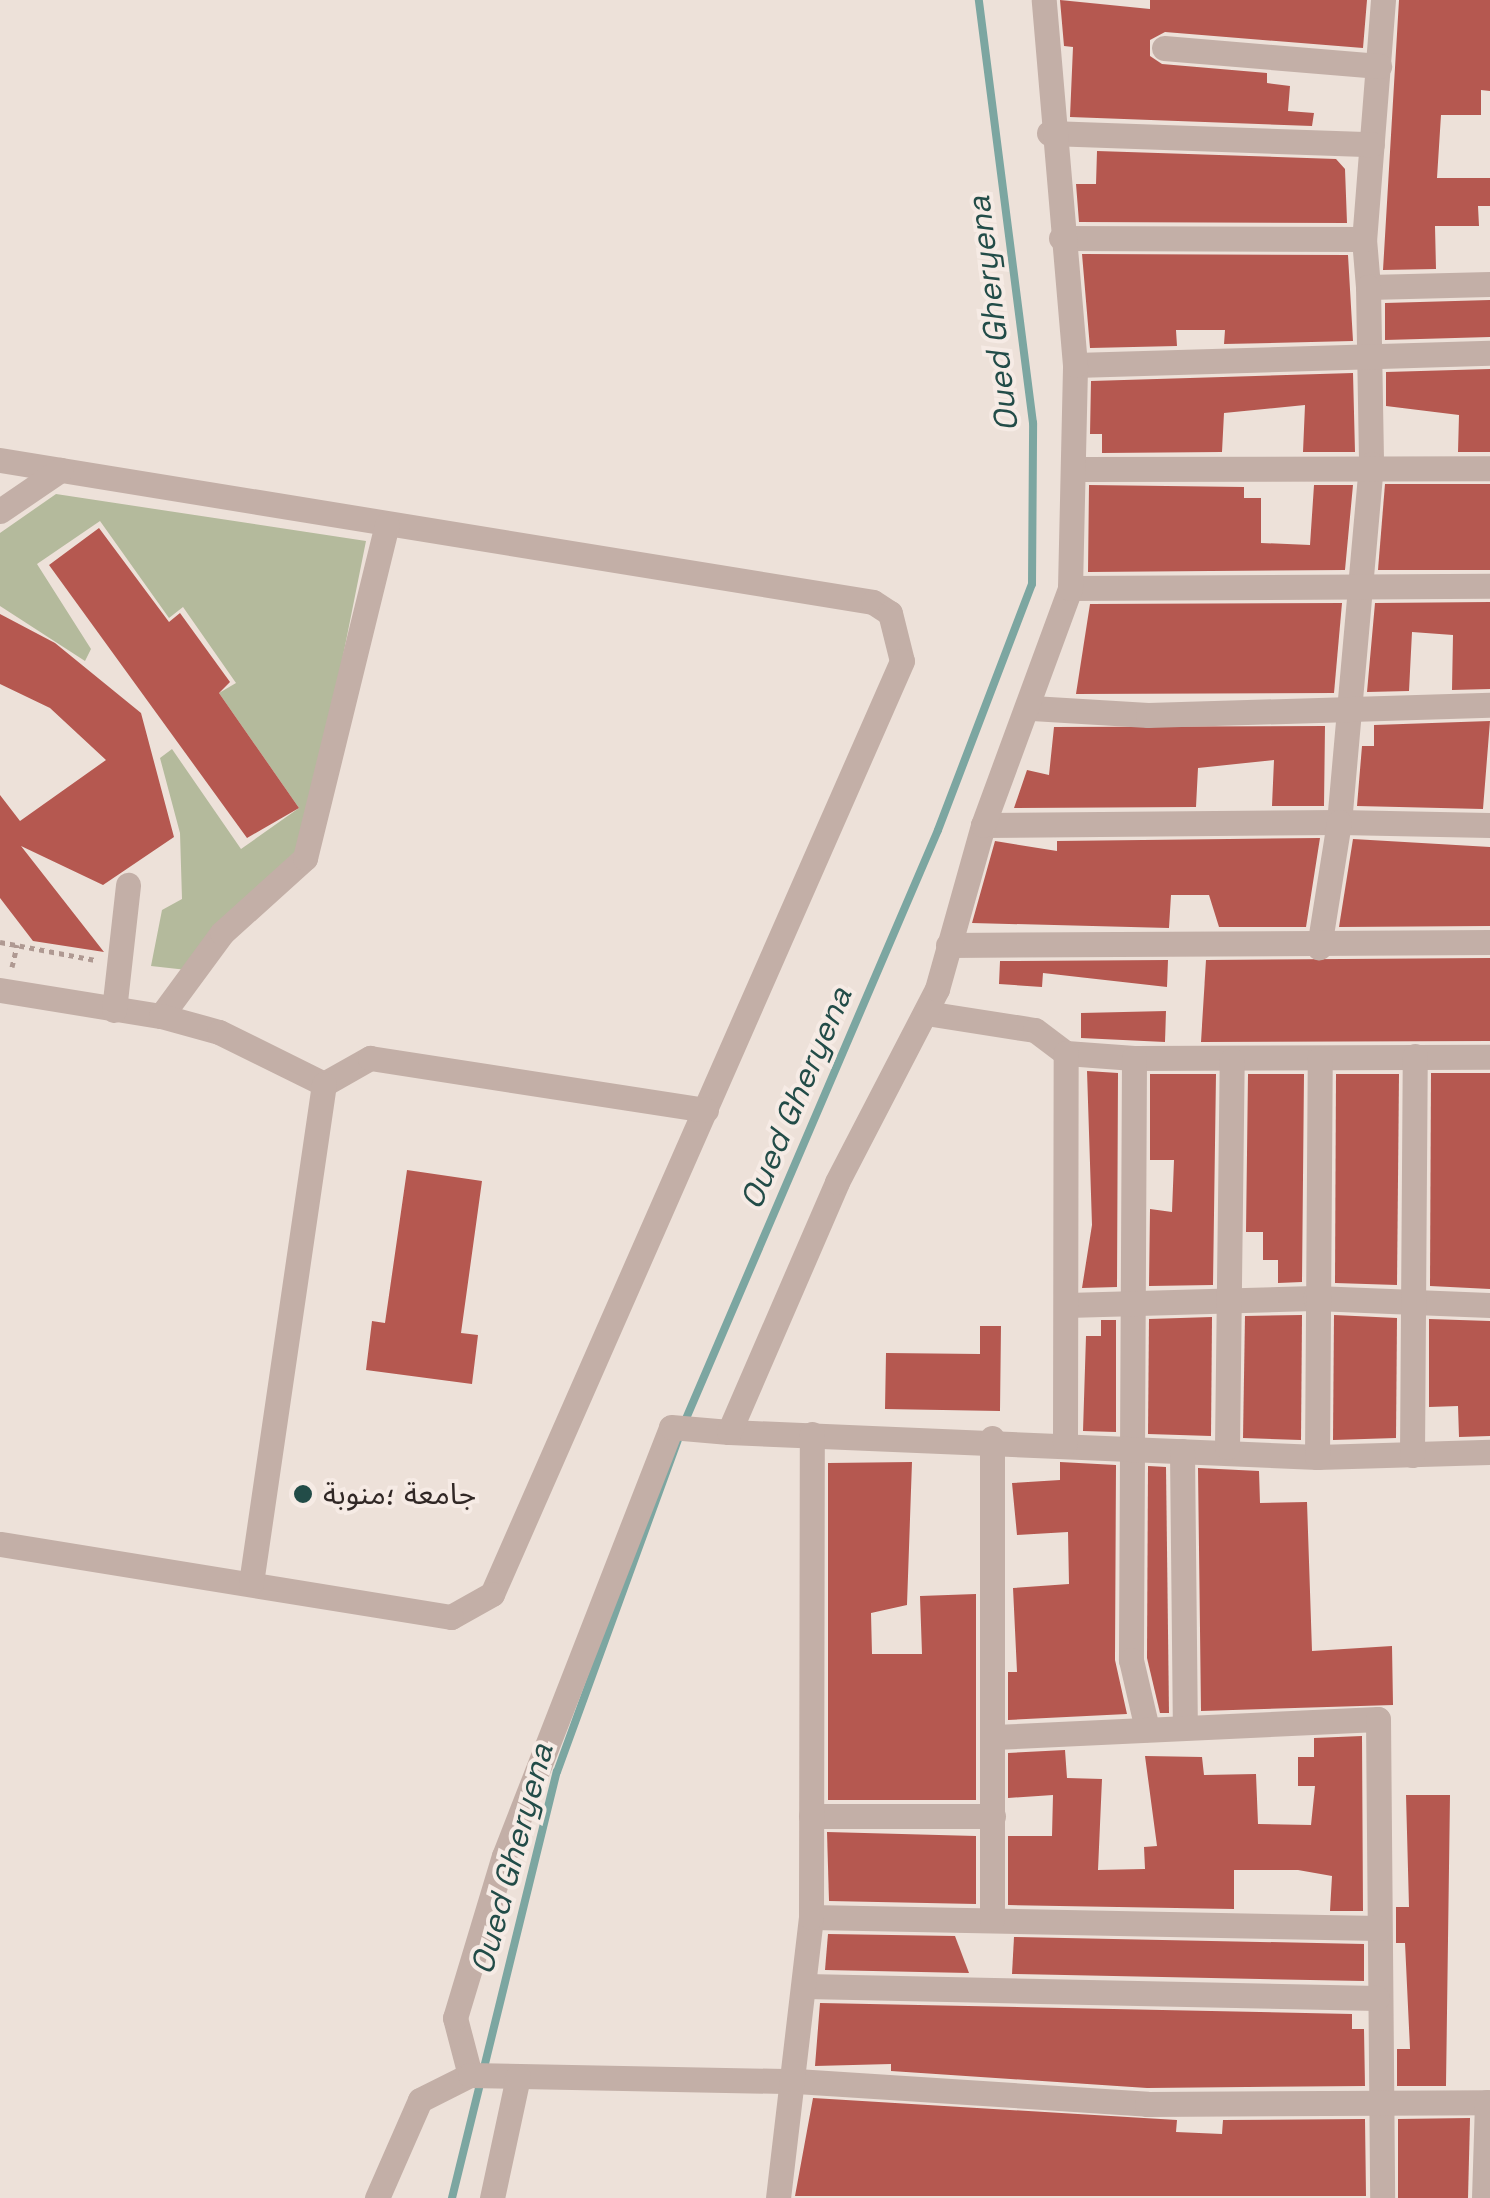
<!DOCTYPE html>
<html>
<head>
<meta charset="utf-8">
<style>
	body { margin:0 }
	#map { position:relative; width:1490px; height:2198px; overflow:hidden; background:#ede1d9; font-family:"Space Grotesk","Noto Sans Arabic",sans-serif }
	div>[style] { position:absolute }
	.green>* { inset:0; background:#b4ba9c }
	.stream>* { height:8px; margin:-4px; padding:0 4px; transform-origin:4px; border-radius:4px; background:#7ca6a1 }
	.building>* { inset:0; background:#b55850 }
	.path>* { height:5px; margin-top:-2.5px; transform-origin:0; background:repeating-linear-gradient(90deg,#af9992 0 5px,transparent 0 10px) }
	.minor>* { height:25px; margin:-12.5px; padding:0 12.5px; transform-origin:12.5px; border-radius:12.5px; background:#c3afa7 }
	.dots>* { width:28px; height:28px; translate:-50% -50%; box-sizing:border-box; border:5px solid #f6ebe5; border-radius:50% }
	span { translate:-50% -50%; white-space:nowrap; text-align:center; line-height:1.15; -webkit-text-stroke:8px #f6ebe5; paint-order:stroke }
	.poi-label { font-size:30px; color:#312826 }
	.left { translate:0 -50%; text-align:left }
	.water-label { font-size:32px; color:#224c48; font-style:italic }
</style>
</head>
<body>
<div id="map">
	<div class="green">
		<div style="clip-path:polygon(56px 494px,366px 541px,305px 846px,187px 970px,151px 966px,162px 910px,182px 899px,180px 833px,160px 758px,172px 749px,241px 849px,299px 808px,219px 693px,236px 683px,183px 607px,169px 618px,100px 521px,37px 564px,91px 649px,85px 661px,0 606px,0 533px)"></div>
	</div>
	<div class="stream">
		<div style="left:452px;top:2198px;width:439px;rotate:-76.2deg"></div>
		<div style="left:557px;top:1772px;width:366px;rotate:-70deg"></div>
		<div style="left:682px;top:1428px;width:650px;rotate:-66.82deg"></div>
		<div style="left:938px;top:830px;width:263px;rotate:-69.1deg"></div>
		<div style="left:1032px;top:584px;width:161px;rotate:-89.6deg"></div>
		<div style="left:1033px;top:423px;width:426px;rotate:-97.3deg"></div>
	</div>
	<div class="building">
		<div style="clip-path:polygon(1060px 0,1150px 9px,1150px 0,1367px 0,1363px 48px,1165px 32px,1150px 40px,1150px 56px,1162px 64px,1267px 73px,1267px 83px,1290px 86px,1288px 111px,1314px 113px,1312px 126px,1070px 117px,1073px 47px,1064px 46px)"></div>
		<div style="clip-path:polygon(1399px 0,1490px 0,1490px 91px,1481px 90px,1481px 115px,1441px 115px,1437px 178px,1490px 178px,1490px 206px,1478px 206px,1479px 226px,1435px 226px,1436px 269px,1383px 270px)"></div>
		<div style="clip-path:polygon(1097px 151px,1336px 159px,1345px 169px,1347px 223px,1079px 222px,1076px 184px,1096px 184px)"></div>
		<div style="clip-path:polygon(1082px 254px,1348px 255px,1353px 341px,1224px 344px,1225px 330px,1176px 330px,1177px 346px,1090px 348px)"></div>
		<div style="clip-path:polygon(1490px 300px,1490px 337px,1385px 340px,1385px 303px)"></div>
		<div style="clip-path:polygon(1490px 369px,1490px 452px,1458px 452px,1459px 415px,1386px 406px,1386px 372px)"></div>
		<div style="clip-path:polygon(1353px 373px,1355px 452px,1303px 452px,1305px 405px,1224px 413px,1222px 452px,1102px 453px,1102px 434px,1090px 434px,1091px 381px)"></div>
		<div style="clip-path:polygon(1385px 484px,1490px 484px,1490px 570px,1378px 570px)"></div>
		<div style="clip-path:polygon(1089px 485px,1244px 487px,1244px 498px,1261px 498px,1261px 543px,1310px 545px,1314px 485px,1353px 485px,1345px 570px,1088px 572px)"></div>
		<div style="clip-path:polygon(99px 528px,169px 622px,180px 613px,230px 682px,219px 693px,299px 808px,247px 838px,49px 565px)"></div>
		<div style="clip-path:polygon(1490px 602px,1490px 689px,1452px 690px,1453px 635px,1412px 632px,1409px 691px,1367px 692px,1375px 603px)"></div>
		<div style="clip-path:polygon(1342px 603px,1334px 693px,1076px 694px,1090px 604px)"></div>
		<div style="clip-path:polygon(0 614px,55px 643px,141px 713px,174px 837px,103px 885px,21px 846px,104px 952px,33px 941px,0 898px,0 795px,20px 821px,106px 760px,50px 708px,0 684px)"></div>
		<div style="clip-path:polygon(1490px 721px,1483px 809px,1357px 806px,1362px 746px,1374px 746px,1374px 725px)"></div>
		<div style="clip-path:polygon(1325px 726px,1324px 806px,1272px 806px,1274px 760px,1198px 768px,1196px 807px,1014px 808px,1027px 770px,1049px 775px,1054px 727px)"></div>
		<div style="clip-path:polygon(1320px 838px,1306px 927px,1219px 927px,1209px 895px,1171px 895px,1169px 928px,972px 923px,995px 841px,1057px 851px,1057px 841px)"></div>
		<div style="clip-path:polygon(1353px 839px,1490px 847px,1490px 926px,1339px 927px)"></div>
		<div style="clip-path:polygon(1490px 958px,1490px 1041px,1201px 1042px,1206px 960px)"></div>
		<div style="clip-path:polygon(1168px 960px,1167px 987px,1043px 973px,1042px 987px,999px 984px,1000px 961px)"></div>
		<div style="clip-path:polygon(1166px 1011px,1165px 1042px,1081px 1038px,1081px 1013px)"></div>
		<div style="clip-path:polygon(1087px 1071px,1118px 1073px,1117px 1287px,1082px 1288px,1092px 1225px)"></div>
		<div style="clip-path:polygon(1431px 1073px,1490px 1073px,1490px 1289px,1430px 1286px)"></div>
		<div style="clip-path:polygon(1150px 1074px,1216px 1074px,1213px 1285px,1149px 1286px,1150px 1209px,1172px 1212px,1174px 1160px,1150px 1160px)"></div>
		<div style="clip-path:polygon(1248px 1074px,1304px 1074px,1302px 1282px,1278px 1283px,1278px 1260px,1263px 1260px,1263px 1232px,1246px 1232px)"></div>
		<div style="clip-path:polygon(1336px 1074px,1399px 1074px,1397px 1285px,1335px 1283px)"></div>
		<div style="clip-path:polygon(407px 1170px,482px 1181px,461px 1333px,478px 1335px,472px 1384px,366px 1370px,372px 1321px,385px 1323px)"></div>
		<div style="clip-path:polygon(1302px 1315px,1301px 1440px,1243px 1438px,1245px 1316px)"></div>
		<div style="clip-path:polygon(1334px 1315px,1397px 1318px,1396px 1438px,1333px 1440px)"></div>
		<div style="clip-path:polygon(1212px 1317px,1211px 1436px,1148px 1434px,1149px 1319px)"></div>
		<div style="clip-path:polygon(1429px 1319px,1490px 1321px,1490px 1436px,1459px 1437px,1458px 1406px,1429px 1407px)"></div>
		<div style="clip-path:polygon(1101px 1320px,1116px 1320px,1116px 1432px,1083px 1431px,1086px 1336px,1101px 1336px)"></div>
		<div style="clip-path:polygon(980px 1326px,1001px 1326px,1000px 1411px,885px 1409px,886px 1353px,980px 1354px)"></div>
		<div style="clip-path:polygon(912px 1462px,907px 1605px,871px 1613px,872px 1654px,922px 1654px,920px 1596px,976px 1594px,976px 1800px,828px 1800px,828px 1463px)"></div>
		<div style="clip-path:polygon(1060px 1462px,1116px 1465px,1115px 1660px,1127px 1714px,1008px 1720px,1008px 1672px,1017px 1672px,1013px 1588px,1069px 1584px,1068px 1532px,1017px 1535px,1012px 1483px,1060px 1480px)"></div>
		<div style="clip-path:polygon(1148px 1466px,1166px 1467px,1169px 1713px,1160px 1713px,1147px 1658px)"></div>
		<div style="clip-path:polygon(1198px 1468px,1259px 1471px,1260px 1503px,1307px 1502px,1312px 1651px,1392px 1646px,1393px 1705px,1201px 1711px)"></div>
		<div style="clip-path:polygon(1362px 1736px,1363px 1911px,1330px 1911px,1332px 1876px,1298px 1870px,1234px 1870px,1234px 1909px,1008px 1905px,1008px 1836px,1052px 1836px,1053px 1795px,1008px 1798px,1008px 1753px,1065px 1750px,1067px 1778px,1102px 1779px,1098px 1870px,1145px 1869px,1144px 1847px,1157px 1846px,1145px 1756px,1202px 1757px,1204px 1775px,1256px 1774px,1258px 1824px,1311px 1825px,1315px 1786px,1298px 1786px,1298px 1757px,1314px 1757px,1314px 1738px)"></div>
		<div style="clip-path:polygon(1406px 1795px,1450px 1795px,1446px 2086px,1397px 2086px,1397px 2049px,1410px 2049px,1405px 1943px,1396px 1943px,1396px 1907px,1409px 1907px)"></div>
		<div style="clip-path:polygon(827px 1832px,976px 1836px,976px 1904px,829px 1901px)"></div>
		<div style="clip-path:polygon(828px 1934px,955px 1936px,969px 1973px,825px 1970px)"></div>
		<div style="clip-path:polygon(1014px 1937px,1364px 1944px,1364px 1981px,1012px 1974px)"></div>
		<div style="clip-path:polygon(820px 2003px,1352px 2014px,1352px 2029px,1364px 2029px,1365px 2086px,1147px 2088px,891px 2071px,891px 2064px,815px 2066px)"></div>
		<div style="clip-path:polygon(813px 2098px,1177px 2120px,1176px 2132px,1222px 2134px,1223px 2120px,1365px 2119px,1366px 2196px,795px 2196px)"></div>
		<div style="clip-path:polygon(1470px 2118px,1468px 2198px,1398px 2198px,1398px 2119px)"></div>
	</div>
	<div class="path">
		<div style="left:0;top:942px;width:97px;rotate:10.7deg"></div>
		<div style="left:12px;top:967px;width:23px;rotate:-77deg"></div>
	</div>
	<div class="minor">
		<div style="left:1383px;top:0;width:240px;rotate:94.5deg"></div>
		<div style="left:1364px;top:239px;width:48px;rotate:85.2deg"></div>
		<div style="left:1368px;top:287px;width:122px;rotate:-1.4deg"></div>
		<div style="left:1164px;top:48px;width:216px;rotate:4.8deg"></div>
		<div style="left:1049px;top:133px;width:323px;rotate:2deg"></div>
		<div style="left:1061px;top:238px;width:303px;rotate:0.2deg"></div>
		<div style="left:1368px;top:287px;width:177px;rotate:89deg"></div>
		<div style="left:1371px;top:464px;width:359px;rotate:95.1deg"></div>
		<div style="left:1339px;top:822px;width:151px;rotate:1.1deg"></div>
		<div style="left:1075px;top:365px;width:415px;rotate:-1.7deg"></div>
		<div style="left:0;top:460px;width:884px;rotate:9.24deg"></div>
		<div style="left:873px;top:602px;width:20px;rotate:33deg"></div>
		<div style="left:890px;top:613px;width:49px;rotate:76deg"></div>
		<div style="left:902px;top:661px;width:1019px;rotate:113.72deg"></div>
		<div style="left:492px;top:1594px;width:47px;rotate:150.7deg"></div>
		<div style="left:451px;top:1617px;width:457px;rotate:-170.8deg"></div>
		<div style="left:1078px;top:469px;width:412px;rotate:-0.1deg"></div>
		<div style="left:0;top:511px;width:73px;rotate:-34.3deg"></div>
		<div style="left:1070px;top:588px;width:420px;rotate:-0.3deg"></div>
		<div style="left:1032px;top:708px;width:116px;rotate:3.5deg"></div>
		<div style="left:1148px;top:715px;width:342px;rotate:-1.7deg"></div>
		<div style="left:983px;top:825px;width:356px;rotate:-0.5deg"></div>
		<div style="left:1339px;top:822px;width:127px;rotate:99.1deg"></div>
		<div style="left:948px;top:945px;width:542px;rotate:-0.32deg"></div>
		<div style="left:0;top:990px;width:163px;rotate:9.2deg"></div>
		<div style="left:161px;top:1016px;width:103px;rotate:-53.7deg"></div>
		<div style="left:222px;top:933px;width:112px;rotate:-42.1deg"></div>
		<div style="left:305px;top:858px;width:343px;rotate:-76.2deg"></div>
		<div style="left:114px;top:1010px;width:126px;rotate:-83.6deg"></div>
		<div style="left:926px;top:1013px;width:110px;rotate:8.9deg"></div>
		<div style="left:1035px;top:1030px;width:39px;rotate:37deg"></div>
		<div style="left:1066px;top:1053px;width:68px;rotate:4.2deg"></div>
		<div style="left:1134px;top:1058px;width:356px;rotate:-0.2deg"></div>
		<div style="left:161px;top:1016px;width:60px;rotate:15.4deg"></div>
		<div style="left:219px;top:1032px;width:117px;rotate:26.3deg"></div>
		<div style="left:324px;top:1084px;width:53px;rotate:-29.5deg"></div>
		<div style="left:370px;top:1058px;width:340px;rotate:8.8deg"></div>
		<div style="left:1134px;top:1058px;width:602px;rotate:90.29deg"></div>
		<div style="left:1131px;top:1660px;width:71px;rotate:76.9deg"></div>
		<div style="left:1067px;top:1305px;width:248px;rotate:-1.6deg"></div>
		<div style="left:1315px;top:1298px;width:175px;rotate:2.3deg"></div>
		<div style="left:729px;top:1432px;width:589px;rotate:2.43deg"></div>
		<div style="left:1317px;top:1457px;width:173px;rotate:-1.7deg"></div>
		<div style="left:1065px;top:1443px;width:390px;rotate:-89.9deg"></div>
		<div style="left:1227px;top:1447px;width:387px;rotate:-89.3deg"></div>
		<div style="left:1182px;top:1451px;width:276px;rotate:89.4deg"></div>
		<div style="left:1412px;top:1455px;width:399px;rotate:-89.6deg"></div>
		<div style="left:1317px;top:1457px;width:398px;rotate:-89.6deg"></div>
		<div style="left:251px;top:1583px;width:504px;rotate:-81.68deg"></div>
		<div style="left:994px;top:1737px;width:384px;rotate:-2.7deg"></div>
		<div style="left:1378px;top:1719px;width:479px;rotate:89.5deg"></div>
		<div style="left:811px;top:1816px;width:182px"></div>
		<div style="left:811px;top:1917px;width:568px;rotate:1.11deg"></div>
		<div style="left:992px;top:1919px;width:481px;rotate:-90deg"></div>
		<div style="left:806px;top:1986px;width:571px;rotate:1.2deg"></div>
		<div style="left:470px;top:2075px;width:59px;rotate:-104.7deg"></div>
		<div style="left:455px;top:2018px;width:169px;rotate:-73.2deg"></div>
		<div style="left:504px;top:1856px;width:460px;rotate:-68.7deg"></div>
		<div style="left:671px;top:1427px;width:58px;rotate:4.9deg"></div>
		<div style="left:729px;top:1432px;width:272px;rotate:-66.6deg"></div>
		<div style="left:837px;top:1182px;width:217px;rotate:-62.6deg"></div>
		<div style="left:937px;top:989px;width:170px;rotate:-74.3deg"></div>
		<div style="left:983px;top:825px;width:252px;rotate:-69.8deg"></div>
		<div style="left:1070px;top:588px;width:223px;rotate:-88.7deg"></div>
		<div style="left:1075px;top:365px;width:366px;rotate:-94.9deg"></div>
		<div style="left:377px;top:2198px;width:107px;rotate:-66.3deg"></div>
		<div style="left:420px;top:2100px;width:56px;rotate:-26.6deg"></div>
		<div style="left:470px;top:2075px;width:326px;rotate:1.1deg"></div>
		<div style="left:796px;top:2081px;width:352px;rotate:3.7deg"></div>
		<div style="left:1147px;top:2104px;width:343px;rotate:-0.3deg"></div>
		<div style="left:492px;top:2198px;width:124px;rotate:-77.9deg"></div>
		<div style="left:778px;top:2198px;width:283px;rotate:-83.3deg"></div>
		<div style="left:811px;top:1917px;width:483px;rotate:-89.9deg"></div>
		<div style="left:1484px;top:2198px;width:96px;rotate:-88.2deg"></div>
	</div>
	<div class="dots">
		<div style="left:303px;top:1494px;background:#224c48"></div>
	</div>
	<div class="poi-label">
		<span class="left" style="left:323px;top:1494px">جامعة ؛منوبة</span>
	</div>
	<div class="water-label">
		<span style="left:993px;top:314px;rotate:-97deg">Oued Gheryena</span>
		<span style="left:796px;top:1098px;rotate:-67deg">Oued Gheryena</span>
		<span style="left:512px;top:1859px;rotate:-75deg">Oued Gheryena</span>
	</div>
</div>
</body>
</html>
